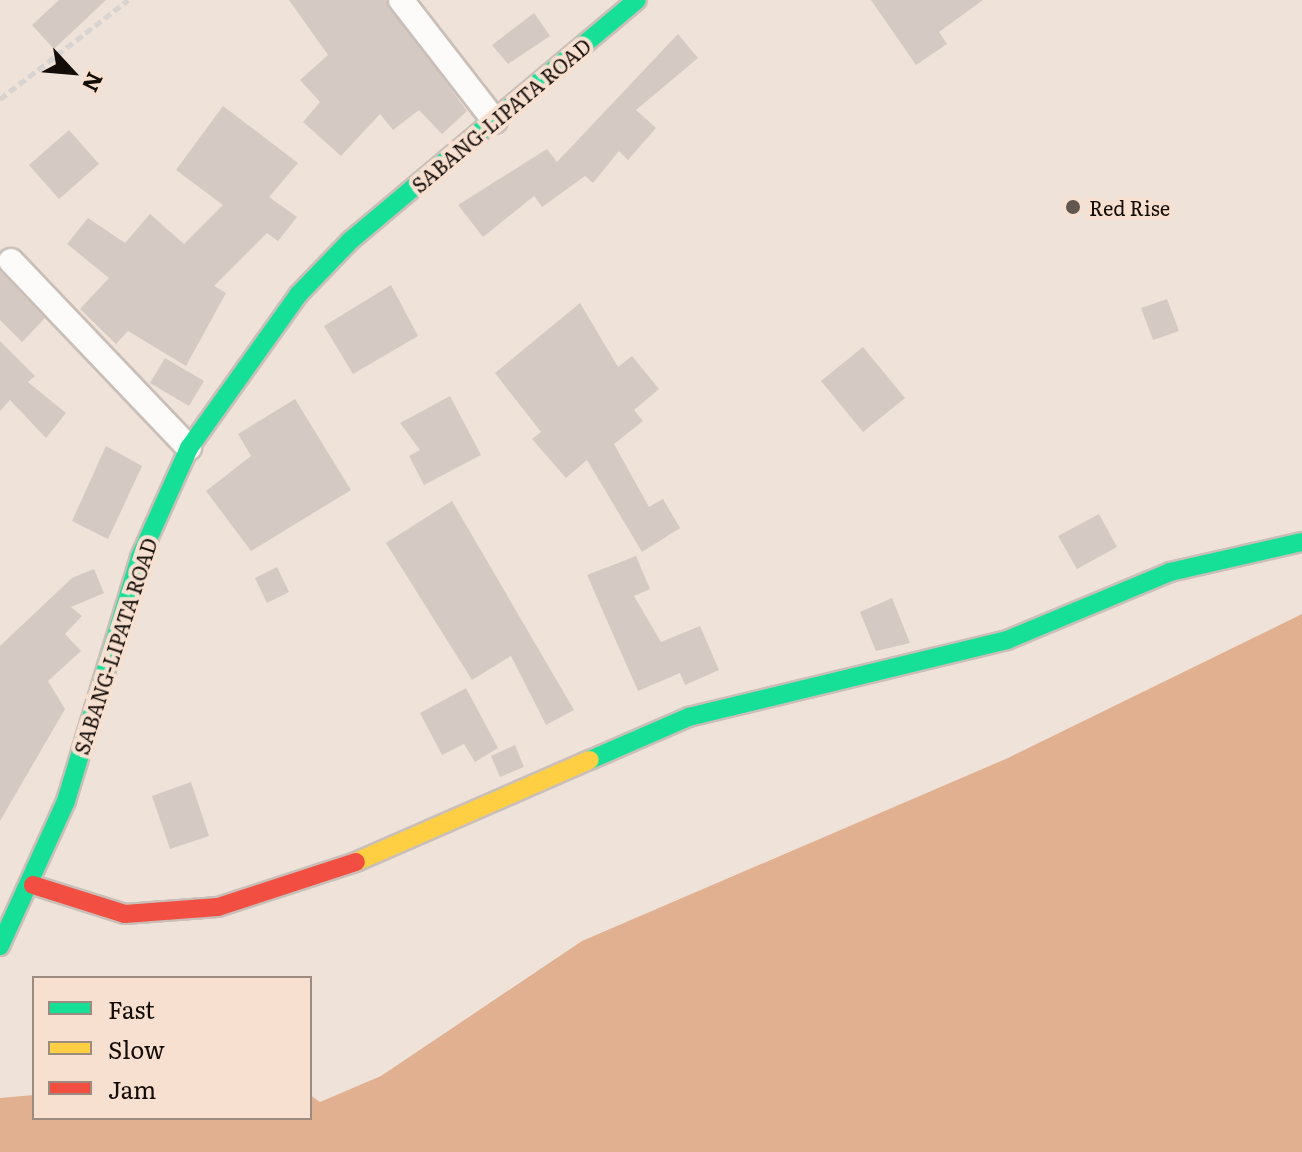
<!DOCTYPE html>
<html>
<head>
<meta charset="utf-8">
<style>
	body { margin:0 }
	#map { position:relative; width:1302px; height:1152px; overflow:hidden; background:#efe2d9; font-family:Literata,serif }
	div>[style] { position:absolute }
	.water>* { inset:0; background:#e0b090 }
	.building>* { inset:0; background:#d4cac3 }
	.path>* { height:5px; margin-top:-2.5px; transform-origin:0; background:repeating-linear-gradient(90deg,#d7d4d1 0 8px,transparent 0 12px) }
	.roads { filter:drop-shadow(2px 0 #c9bfb8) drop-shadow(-2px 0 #c9bfb8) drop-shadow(0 2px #c9bfb8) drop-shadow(0 -2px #c9bfb8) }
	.street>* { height:24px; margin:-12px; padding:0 12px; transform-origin:12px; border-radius:12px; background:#fdfbf9 }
	.fast>* { height:18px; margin:-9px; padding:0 9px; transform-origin:9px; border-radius:9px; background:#16e098 }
	.slow>* { height:18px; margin:-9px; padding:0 9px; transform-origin:9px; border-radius:9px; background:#ffcf43 }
	.jam>* { height:18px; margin:-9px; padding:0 9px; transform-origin:9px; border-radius:9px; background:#f24e42 }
	.dots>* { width:22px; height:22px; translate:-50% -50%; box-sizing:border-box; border:4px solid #f8e0d0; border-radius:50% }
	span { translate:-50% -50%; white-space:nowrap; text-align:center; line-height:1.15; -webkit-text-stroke:8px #f8e0d0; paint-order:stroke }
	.street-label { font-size:20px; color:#140c07 }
	.poi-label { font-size:20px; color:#140c07 }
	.left { translate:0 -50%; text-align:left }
	.legend { position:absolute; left:32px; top:976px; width:280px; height:144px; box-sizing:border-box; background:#f8e0d0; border:2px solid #9d8b80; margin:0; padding:10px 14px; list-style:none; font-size:24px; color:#140c07 }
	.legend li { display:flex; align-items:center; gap:16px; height:40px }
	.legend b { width:40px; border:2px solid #9d8b80 }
	.north { position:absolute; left:32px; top:32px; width:80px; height:80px; -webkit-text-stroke:6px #f8e0d0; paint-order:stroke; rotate:116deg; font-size:22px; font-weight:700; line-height:32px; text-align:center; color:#140c07 }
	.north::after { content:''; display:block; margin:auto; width:28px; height:36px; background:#140c07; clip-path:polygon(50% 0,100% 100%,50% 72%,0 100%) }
</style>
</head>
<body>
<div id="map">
	<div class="water">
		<div style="clip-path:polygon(1302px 614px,1302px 1152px,0 1152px,0 1098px,34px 1095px,34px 1118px,310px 1118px,310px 1095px,320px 1102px,381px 1076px,582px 941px,1008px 758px)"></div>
	</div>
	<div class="building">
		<div style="clip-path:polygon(59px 0,106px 0,54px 49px,32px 25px)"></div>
		<div style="clip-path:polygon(289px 0,386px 0,467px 111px,442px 134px,419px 110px,393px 130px,380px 114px,341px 156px,303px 122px,320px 102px,300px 80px,328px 55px)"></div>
		<div style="clip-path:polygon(871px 0,983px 0,939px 32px,947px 44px,916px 65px)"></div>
		<div style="clip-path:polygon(534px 13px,550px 36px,508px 64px,492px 45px)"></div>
		<div style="clip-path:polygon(678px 34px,698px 58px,636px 110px,656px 128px,628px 160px,619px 151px,593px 183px,585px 176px,542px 207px,534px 196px,483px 237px,458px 205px,547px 149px,557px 162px)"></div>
		<div style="clip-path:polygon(223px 106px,298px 163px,269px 197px,297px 217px,278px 241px,267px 233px,214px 286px,226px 293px,186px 366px,128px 331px,116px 344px,80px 309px,109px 278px,67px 244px,88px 218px,125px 243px,150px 214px,184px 244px,223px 205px,176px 170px)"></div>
		<div style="clip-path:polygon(69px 130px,99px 164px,59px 199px,29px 165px)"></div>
		<div style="clip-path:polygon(0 271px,45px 318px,22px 342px,0 320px)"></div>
		<div style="clip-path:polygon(391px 285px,418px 336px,353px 374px,324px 326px)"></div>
		<div style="clip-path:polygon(1167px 299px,1179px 331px,1153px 340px,1141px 308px)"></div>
		<div style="clip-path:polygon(580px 303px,618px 367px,632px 356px,659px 389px,634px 410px,643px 421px,614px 444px,649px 507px,663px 499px,680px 528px,642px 552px,587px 460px,566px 478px,532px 439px,541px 432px,495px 373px)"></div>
		<div style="clip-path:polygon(0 341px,35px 376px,28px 382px,66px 413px,46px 438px,10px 400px,0 411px)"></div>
		<div style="clip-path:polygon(863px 347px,905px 398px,863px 432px,821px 381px)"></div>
		<div style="clip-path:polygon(165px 358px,204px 381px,189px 406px,150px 383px)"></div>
		<div style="clip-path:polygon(450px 396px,481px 455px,424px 485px,409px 456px,420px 450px,400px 423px)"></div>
		<div style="clip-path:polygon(295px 399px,351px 490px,251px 551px,206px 491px,251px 456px,238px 434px)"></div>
		<div style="clip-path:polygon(106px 446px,142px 466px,108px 539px,72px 521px)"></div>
		<div style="clip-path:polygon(452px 501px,574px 710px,546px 725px,511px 656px,472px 680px,386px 543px)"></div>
		<div style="clip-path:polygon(1099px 514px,1117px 547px,1077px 569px,1058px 536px)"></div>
		<div style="clip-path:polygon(636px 556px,650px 589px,634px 596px,661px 642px,700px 626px,719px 670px,685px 685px,680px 673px,638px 691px,587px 575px)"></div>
		<div style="clip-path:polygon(277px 567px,289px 592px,267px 603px,255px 578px)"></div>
		<div style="clip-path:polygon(94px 569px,104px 593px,71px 607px,82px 616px,65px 634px,81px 651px,48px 681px,65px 709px,0 821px,0 646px,72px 578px)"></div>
		<div style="clip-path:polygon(892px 598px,910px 643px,876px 651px,860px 612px)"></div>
		<div style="clip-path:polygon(466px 688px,498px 748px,475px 762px,464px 744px,442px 755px,420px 713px)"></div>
		<div style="clip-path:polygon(515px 745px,524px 767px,500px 777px,491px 756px)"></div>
		<div style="clip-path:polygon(191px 782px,209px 836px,170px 849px,152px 796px)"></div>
	</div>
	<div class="path">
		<div style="left:0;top:99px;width:162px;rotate:-37.7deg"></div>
	</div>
	<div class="roads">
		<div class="street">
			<div style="left:401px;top:0;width:153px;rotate:52.2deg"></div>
			<div style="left:11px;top:261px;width:258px;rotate:46.4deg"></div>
		</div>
		<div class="fast">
			<div style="left:590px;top:760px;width:108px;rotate:-23.5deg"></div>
			<div style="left:689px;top:717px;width:327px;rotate:-13.6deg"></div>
			<div style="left:1007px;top:640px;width:177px;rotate:-22.6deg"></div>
			<div style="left:1170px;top:572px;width:135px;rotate:-12.8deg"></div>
			<div style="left:0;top:946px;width:159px;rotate:-65.5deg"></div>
			<div style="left:66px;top:801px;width:255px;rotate:-73.1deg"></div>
			<div style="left:140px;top:557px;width:120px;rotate:-65.8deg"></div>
			<div style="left:189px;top:448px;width:188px;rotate:-54.5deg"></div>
			<div style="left:298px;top:295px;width:76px;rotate:-46.1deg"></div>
			<div style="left:351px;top:240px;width:373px;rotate:-40deg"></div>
		</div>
		<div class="slow">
			<div style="left:356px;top:862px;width:255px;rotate:-23.6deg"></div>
		</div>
		<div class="jam">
			<div style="left:33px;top:885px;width:96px;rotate:17.5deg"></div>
			<div style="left:125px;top:914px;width:93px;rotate:-4.3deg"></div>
			<div style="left:218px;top:907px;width:145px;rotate:-18.1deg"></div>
		</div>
	</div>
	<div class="dots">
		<div style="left:1073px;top:207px;background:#615750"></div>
	</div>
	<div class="street-label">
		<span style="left:501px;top:115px;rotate:-40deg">SABANG-LIPATA ROAD</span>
		<span style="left:115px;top:646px;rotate:-72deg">SABANG-LIPATA ROAD</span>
	</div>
	<div class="poi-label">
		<span class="left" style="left:1089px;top:207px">Red Rise</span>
	</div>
	<ul class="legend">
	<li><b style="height:10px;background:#16e098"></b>Fast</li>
	<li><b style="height:10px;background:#ffcf43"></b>Slow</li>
	<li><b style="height:10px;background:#f24e42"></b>Jam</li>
	</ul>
	<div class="north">N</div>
</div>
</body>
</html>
